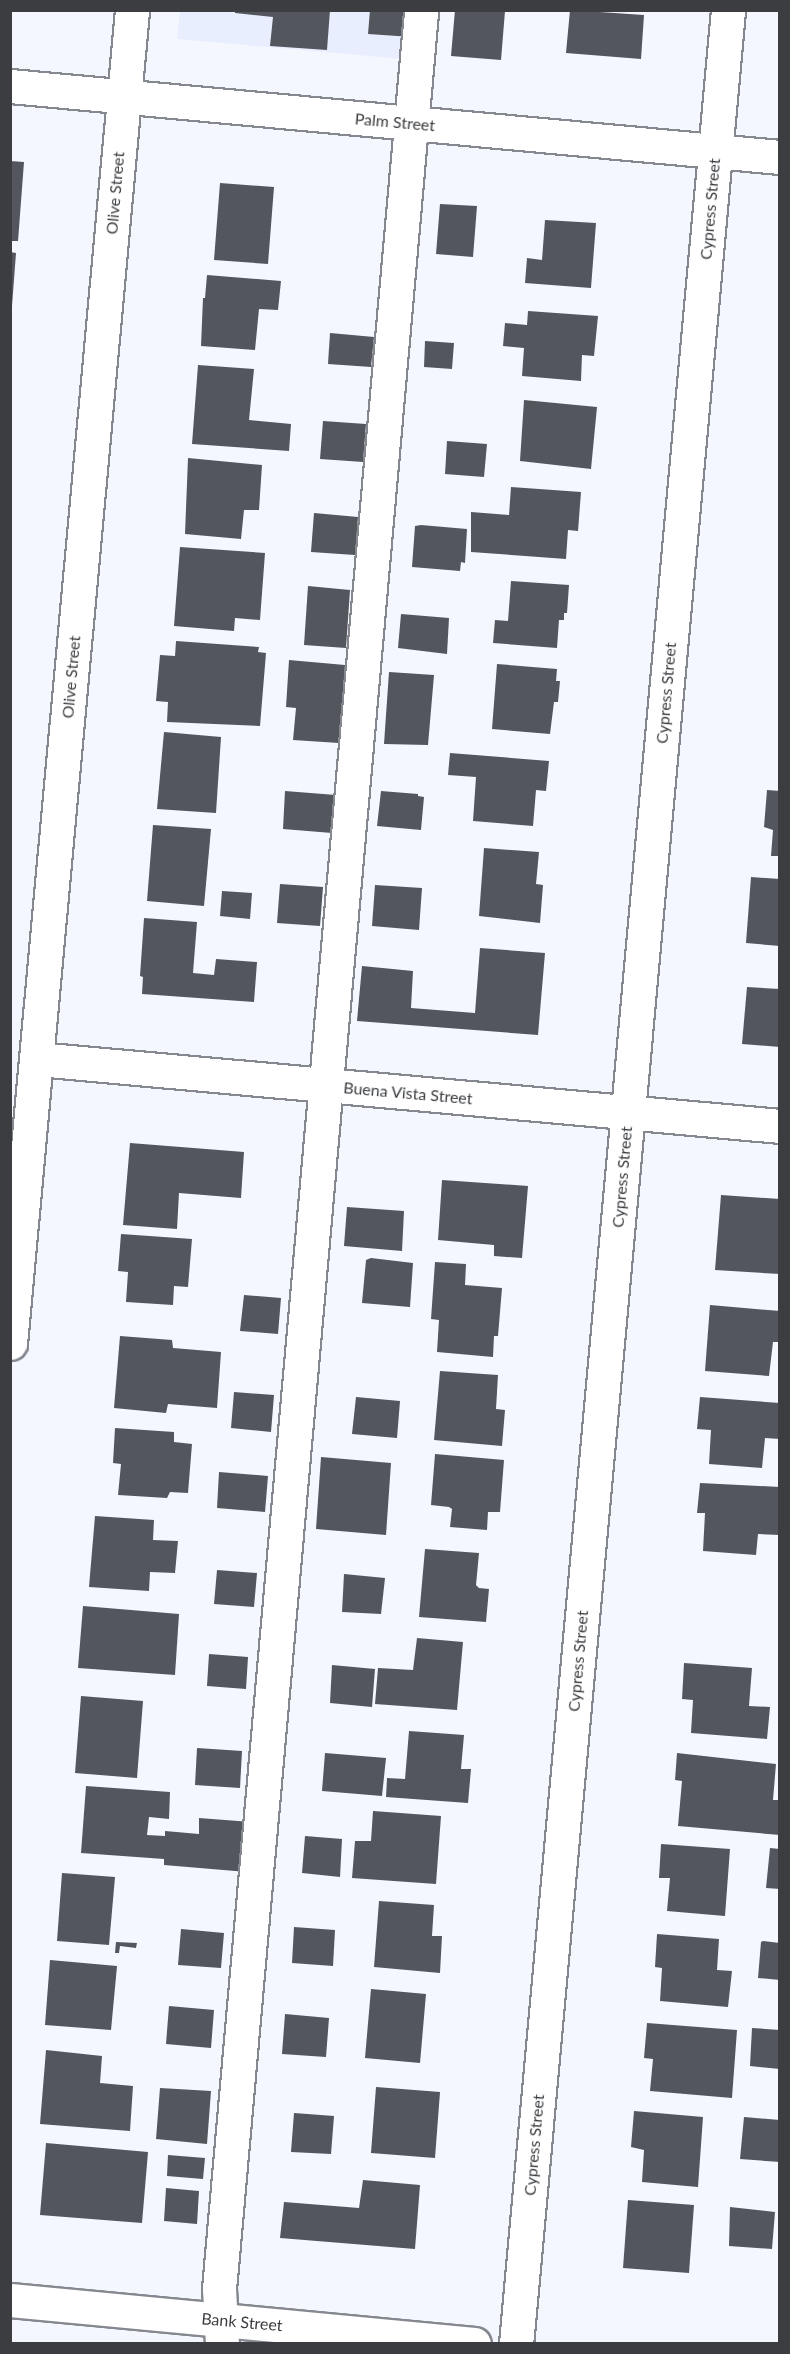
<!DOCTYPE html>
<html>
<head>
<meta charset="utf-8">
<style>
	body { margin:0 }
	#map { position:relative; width:790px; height:2354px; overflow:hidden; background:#f5f7fe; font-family:Lato,sans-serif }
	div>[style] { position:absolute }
	.built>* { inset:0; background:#e8eefd }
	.building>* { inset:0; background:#53565c }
	.roads { filter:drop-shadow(2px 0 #85888f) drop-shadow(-2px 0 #85888f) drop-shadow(0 2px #85888f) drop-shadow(0 -2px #85888f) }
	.minor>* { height:33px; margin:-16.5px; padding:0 16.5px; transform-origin:16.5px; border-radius:16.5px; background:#fff }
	span { translate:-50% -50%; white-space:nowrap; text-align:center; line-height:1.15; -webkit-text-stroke:6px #fff; paint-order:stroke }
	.street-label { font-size:16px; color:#3b3d40 }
	.frame { position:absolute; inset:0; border:12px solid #3b3d40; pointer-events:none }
</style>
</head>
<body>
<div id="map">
	<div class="built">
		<div style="clip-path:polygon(180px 11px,407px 11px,402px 59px,177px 39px)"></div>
	</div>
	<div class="building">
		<div style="clip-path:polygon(235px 10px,330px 10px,327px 50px,270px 46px,273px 17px,235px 13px)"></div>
		<div style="clip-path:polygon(370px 10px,414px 10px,412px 37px,368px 34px)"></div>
		<div style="clip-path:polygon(455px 10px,505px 11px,501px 60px,451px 56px)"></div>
		<div style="clip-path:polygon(570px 10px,644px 15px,641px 59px,566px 53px)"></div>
		<div style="clip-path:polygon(10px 161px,24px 162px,18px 241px,10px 241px)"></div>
		<div style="clip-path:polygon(220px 183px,274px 187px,268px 264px,214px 260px)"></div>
		<div style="clip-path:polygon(440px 204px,477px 206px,473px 257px,436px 254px)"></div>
		<div style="clip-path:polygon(545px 220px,596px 223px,591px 288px,525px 283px,527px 258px,542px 260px)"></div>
		<div style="clip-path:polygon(10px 252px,16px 253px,12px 306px,10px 306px)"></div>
		<div style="clip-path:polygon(207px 275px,281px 281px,278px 310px,259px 309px,255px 350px,201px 346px,203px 298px,205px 298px)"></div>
		<div style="clip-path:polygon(528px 311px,598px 316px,594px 356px,582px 355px,581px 381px,522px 376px,524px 348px,503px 346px,505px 323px,527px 325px)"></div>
		<div style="clip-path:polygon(330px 333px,374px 337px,371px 367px,328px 364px)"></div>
		<div style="clip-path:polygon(425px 341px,454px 343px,452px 369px,424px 367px)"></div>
		<div style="clip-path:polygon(198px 365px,254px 369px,249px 420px,291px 424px,289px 451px,192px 444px)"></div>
		<div style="clip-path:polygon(524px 400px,597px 407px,591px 469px,520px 461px)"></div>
		<div style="clip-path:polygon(323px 421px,366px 424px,363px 462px,320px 459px)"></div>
		<div style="clip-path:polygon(447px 441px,487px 444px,484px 477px,445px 474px)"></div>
		<div style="clip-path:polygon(188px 458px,262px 465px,259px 510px,244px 510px,241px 539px,185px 534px)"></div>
		<div style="clip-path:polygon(511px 487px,581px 492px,578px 531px,568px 530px,566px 559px,471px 552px,471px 512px,509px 515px)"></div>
		<div style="clip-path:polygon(314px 513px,358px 517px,355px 555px,311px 552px)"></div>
		<div style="clip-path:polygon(421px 525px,467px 529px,465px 563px,461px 562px,460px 571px,412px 567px,415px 526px)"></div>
		<div style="clip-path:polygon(180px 547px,265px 553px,260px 620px,235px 618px,234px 631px,174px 626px)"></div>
		<div style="clip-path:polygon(511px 581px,569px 585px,567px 613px,564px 613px,564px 620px,559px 620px,557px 648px,493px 643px,495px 620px,508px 621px)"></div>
		<div style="clip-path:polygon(308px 586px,350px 590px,346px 648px,304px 645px)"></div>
		<div style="clip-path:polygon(401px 614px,449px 618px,447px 654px,398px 648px)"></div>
		<div style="clip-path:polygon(176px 641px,259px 647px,258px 652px,266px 653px,260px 726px,167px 722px,168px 702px,156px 701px,160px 655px,175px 656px)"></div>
		<div style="clip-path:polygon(289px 660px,345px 665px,339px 743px,293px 740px,296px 708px,286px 707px)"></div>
		<div style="clip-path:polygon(497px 664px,557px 669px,556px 681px,560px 681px,558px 702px,554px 702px,550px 734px,492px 729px)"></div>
		<div style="clip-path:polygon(389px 672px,434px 675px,428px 745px,384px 744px)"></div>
		<div style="clip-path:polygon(164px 732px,221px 737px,216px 813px,157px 809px)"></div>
		<div style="clip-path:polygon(450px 753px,549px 761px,546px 791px,536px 790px,533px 826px,473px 821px,476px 777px,448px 775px)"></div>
		<div style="clip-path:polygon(767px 790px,780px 791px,780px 856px,771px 856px,773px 830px,764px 827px)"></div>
		<div style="clip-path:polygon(285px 791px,336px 795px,332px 833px,283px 829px)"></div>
		<div style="clip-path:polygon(381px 791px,418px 794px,418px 796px,424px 797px,421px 830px,377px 826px)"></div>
		<div style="clip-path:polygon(153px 825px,211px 829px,204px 906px,147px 901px)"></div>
		<div style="clip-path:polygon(484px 848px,539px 852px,536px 884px,543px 885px,540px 923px,479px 916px)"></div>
		<div style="clip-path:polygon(751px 877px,780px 879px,780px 946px,746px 943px)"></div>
		<div style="clip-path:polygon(280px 884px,323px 887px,320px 926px,277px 923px)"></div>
		<div style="clip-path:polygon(375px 885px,422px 888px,419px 930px,372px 926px)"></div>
		<div style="clip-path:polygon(222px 891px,252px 893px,250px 919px,220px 916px)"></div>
		<div style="clip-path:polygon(144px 918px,197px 922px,193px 973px,214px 975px,216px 959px,257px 962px,254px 1002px,142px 994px,143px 977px,140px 976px)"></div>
		<div style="clip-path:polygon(480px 948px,545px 953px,538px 1035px,357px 1021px,362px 966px,413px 971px,411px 1008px,475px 1013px)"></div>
		<div style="clip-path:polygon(747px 987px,780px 989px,780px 1047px,742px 1044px)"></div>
		<div style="clip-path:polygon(130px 1143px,244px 1152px,241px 1198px,179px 1193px,177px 1229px,123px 1225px)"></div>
		<div style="clip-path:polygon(442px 1180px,528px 1186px,522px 1258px,494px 1256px,494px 1245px,438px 1240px)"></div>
		<div style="clip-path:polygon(721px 1195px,780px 1199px,780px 1274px,715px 1270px)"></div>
		<div style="clip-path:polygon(347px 1207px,404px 1211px,402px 1251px,344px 1246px)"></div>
		<div style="clip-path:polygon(121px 1234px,192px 1239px,188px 1287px,174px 1286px,173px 1305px,126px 1302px,128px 1272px,118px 1271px)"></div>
		<div style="clip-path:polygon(371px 1258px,413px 1263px,410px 1307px,362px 1303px,366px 1260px)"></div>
		<div style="clip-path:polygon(435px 1262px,466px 1264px,465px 1285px,502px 1288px,498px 1336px,494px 1336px,493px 1357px,437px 1352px,439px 1320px,431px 1319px)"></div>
		<div style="clip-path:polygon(244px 1295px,281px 1298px,278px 1334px,240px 1331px)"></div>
		<div style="clip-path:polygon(710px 1305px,780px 1311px,780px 1342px,773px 1342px,769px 1376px,705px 1371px)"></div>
		<div style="clip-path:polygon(120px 1336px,172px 1340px,173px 1348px,221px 1352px,217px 1408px,168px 1404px,166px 1413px,114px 1408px)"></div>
		<div style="clip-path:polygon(440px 1371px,498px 1375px,496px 1409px,505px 1410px,502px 1446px,434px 1440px)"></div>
		<div style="clip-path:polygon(234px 1392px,274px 1395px,271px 1432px,231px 1428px)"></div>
		<div style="clip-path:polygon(356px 1397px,400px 1401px,397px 1438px,352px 1434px)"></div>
		<div style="clip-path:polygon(700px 1397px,780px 1403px,780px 1439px,765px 1438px,762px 1468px,709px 1464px,711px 1430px,697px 1429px)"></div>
		<div style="clip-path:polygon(115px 1428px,174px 1432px,174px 1442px,192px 1444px,188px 1493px,170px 1492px,167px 1498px,118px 1495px,121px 1464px,113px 1463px)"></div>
		<div style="clip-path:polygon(435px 1454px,504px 1460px,500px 1512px,488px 1512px,487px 1530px,450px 1527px,452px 1509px,449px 1507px,431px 1505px)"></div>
		<div style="clip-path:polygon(321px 1457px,391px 1463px,386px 1535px,316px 1529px)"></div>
		<div style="clip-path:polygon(219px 1472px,268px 1476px,265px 1512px,217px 1508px)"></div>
		<div style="clip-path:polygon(700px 1483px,780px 1487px,780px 1535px,758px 1534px,756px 1555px,703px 1551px,705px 1513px,697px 1513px)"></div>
		<div style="clip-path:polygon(95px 1516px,154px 1520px,153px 1540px,178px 1541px,175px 1573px,150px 1572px,149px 1591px,89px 1587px)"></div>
		<div style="clip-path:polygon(425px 1549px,479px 1553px,476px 1585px,479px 1588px,489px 1589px,486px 1622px,419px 1617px)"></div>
		<div style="clip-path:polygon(217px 1570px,257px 1573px,254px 1607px,214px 1604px)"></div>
		<div style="clip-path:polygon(344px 1574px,385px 1578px,381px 1614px,342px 1612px)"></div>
		<div style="clip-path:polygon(83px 1606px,179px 1614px,175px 1675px,78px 1668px)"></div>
		<div style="clip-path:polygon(417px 1638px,463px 1642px,457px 1710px,375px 1704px,378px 1668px,413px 1670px)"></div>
		<div style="clip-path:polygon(209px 1654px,248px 1657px,246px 1689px,207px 1686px)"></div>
		<div style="clip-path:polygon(684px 1663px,752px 1668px,749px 1706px,770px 1707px,767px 1739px,691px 1733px,693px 1700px,682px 1699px)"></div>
		<div style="clip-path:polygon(332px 1665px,375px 1669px,372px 1707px,330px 1703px)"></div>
		<div style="clip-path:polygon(81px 1696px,143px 1701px,137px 1778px,75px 1773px)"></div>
		<div style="clip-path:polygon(409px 1731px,464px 1735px,461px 1769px,471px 1769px,468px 1803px,386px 1797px,387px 1778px,405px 1779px)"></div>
		<div style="clip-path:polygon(197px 1748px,242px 1751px,240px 1788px,195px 1785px)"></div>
		<div style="clip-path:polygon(325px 1753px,386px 1758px,382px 1796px,322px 1791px)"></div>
		<div style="clip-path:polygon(677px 1753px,776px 1764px,773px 1800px,780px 1800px,780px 1835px,678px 1826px,682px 1781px,675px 1780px)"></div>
		<div style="clip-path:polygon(86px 1786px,170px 1792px,169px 1819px,149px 1817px,147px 1835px,165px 1836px,165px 1831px,199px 1834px,199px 1818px,251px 1822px,247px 1872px,164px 1865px,164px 1859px,81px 1853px)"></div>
		<div style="clip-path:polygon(373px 1811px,441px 1816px,436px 1884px,352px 1878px,355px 1841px,371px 1841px)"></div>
		<div style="clip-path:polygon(305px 1836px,342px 1839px,340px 1877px,302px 1873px)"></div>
		<div style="clip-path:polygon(661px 1844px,730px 1849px,725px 1916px,667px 1911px,670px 1878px,659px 1878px)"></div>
		<div style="clip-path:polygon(770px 1848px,780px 1849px,780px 1889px,766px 1888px)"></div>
		<div style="clip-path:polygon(62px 1873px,115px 1877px,109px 1945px,57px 1941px)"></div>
		<div style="clip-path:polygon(379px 1901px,434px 1905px,432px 1936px,442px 1936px,440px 1973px,374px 1967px)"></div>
		<div style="clip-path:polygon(294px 1927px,335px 1930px,333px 1966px,292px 1963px)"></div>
		<div style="clip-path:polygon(181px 1929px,224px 1933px,221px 1968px,178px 1965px)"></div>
		<div style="clip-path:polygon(657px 1934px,719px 1939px,717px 1970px,732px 1971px,728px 2007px,660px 2001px,662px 1968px,655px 1967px)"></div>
		<div style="clip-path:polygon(763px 1941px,780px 1943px,780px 1980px,758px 1978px,761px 1942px)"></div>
		<div style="clip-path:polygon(116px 1942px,137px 1943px,136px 1948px,120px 1946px,119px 1953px,115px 1953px)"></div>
		<div style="clip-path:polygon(50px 1960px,117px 1966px,111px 2030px,45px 2025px)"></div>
		<div style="clip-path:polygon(371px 1989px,426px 1994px,420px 2063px,365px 2058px)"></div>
		<div style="clip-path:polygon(169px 2006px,214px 2010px,211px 2048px,166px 2044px)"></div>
		<div style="clip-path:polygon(285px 2014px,329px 2018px,326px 2057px,282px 2054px)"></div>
		<div style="clip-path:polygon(647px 2023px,737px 2030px,732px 2098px,650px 2091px,653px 2059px,644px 2058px)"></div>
		<div style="clip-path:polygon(752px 2028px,780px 2030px,780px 2069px,750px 2066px)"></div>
		<div style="clip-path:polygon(46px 2050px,102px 2056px,100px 2083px,133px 2086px,130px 2131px,40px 2124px)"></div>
		<div style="clip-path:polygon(376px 2087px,440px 2092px,435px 2158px,371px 2153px)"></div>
		<div style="clip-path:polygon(160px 2088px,211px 2091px,207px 2144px,156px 2139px)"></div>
		<div style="clip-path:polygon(634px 2111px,703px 2117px,698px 2187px,642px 2182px,644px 2150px,631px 2147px)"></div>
		<div style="clip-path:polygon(294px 2113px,334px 2116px,331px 2154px,291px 2152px)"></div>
		<div style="clip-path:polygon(744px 2117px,780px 2120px,780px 2162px,740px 2159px)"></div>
		<div style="clip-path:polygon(46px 2143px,148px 2152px,142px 2223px,40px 2215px)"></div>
		<div style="clip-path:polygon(168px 2155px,205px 2158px,203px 2179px,167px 2176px)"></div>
		<div style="clip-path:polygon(363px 2180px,420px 2185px,415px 2249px,280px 2238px,284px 2202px,359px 2208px)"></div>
		<div style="clip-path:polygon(166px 2188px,199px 2191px,197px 2224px,164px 2221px)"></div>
		<div style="clip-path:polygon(628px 2200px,694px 2205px,689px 2273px,623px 2268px)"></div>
		<div style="clip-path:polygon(730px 2207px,775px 2212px,772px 2249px,729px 2246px)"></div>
	</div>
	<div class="roads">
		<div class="minor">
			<div style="left:10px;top:86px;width:773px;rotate:5.27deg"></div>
			<div style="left:37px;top:1059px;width:746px;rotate:5.15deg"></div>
			<div style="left:10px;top:1343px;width:1339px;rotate:-84.77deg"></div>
			<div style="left:10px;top:2300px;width:466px;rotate:5.4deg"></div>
			<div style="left:222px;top:2344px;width:55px;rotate:-93.1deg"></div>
			<div style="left:219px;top:2289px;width:2288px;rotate:-84.93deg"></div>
			<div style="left:516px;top:2344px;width:2344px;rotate:-84.81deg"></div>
		</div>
	</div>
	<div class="street-label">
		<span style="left:395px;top:122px;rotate:5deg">Palm Street</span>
		<span style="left:115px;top:193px;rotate:-85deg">Olive Street</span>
		<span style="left:710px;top:209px;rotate:-85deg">Cypress Street</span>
		<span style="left:71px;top:677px;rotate:-85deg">Olive Street</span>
		<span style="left:666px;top:693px;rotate:-85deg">Cypress Street</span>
		<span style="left:408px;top:1093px;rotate:5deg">Buena Vista Street</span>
		<span style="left:622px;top:1177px;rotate:-85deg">Cypress Street</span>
		<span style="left:578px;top:1661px;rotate:-85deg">Cypress Street</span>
		<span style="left:534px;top:2145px;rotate:-85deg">Cypress Street</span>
		<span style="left:242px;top:2322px;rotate:5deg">Bank Street</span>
	</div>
	<div class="frame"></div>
</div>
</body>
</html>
